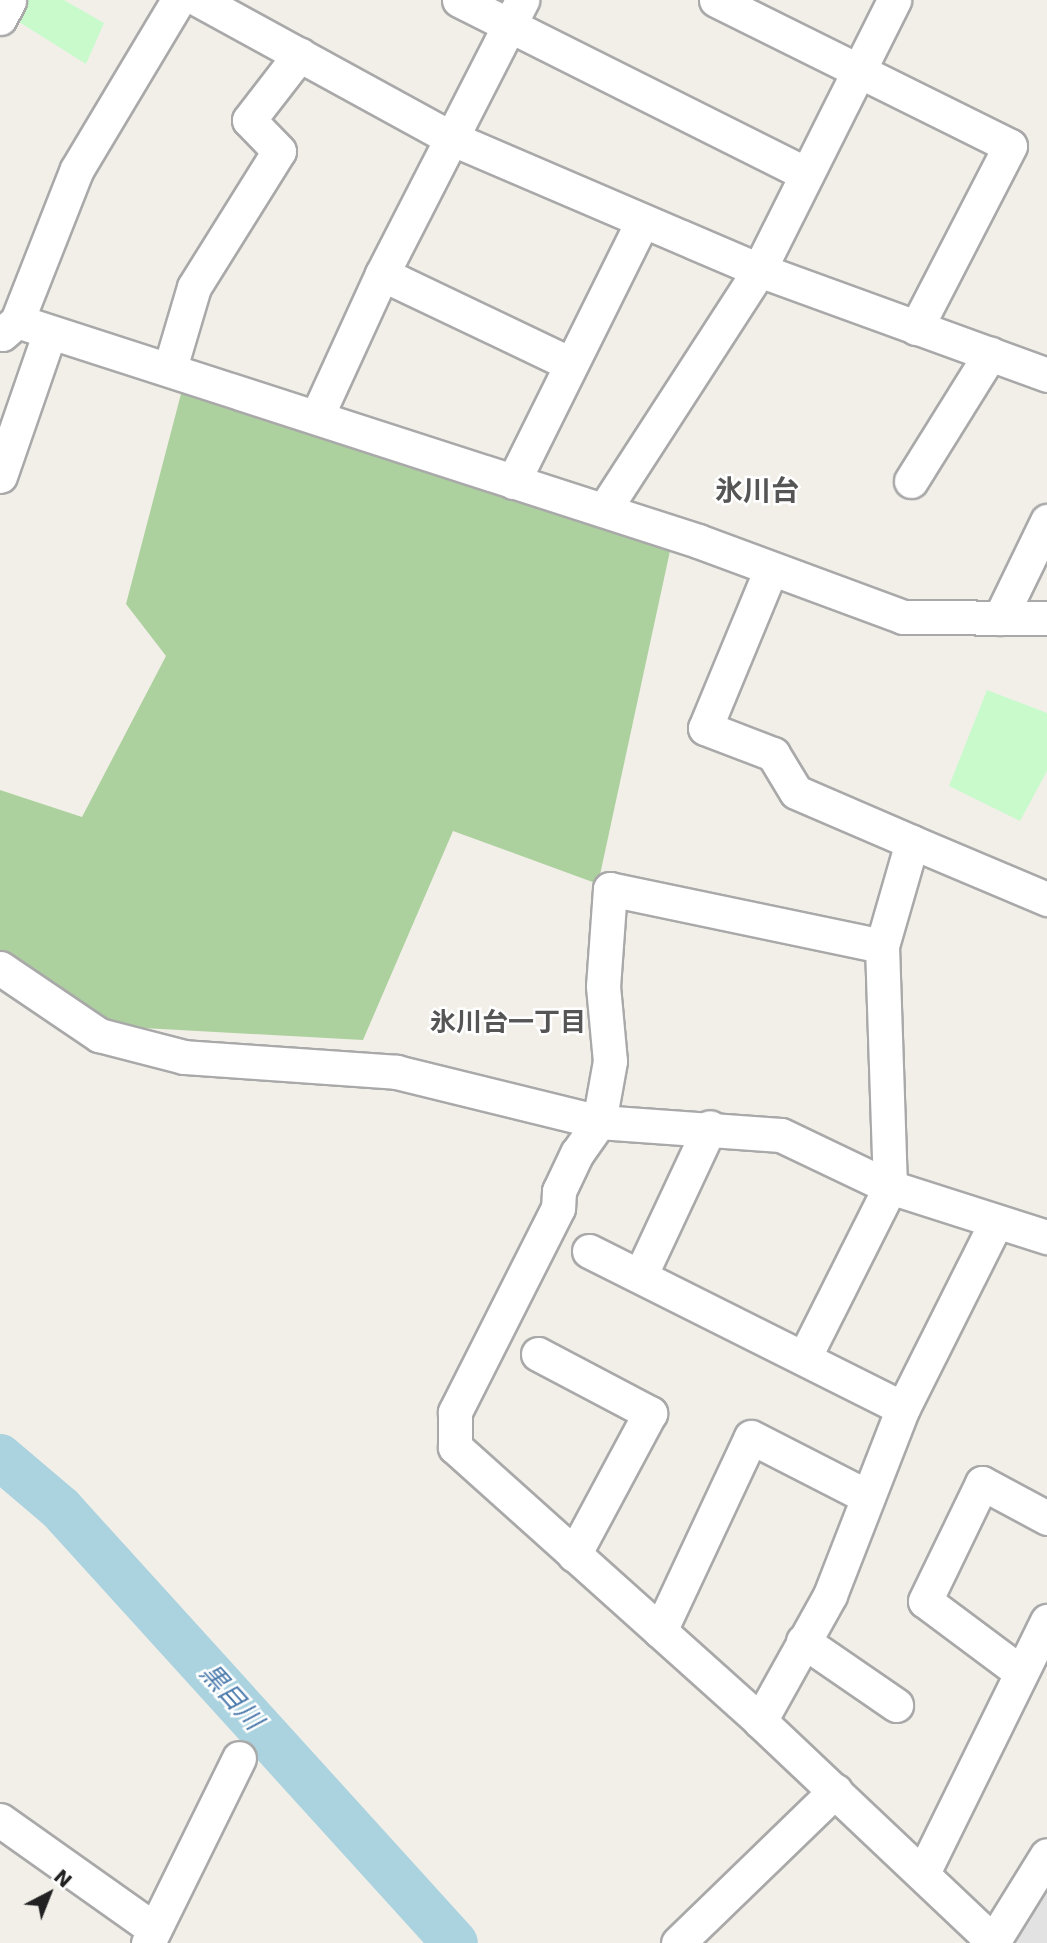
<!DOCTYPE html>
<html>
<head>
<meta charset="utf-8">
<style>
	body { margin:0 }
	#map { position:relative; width:1047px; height:1943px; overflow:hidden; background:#f2efe9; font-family:"DejaVu Sans","Noto Sans JP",sans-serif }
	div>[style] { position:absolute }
	.forest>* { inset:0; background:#add19e }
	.park>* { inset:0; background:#c8facc }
	.parking>* { inset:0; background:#e2e2e2 }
	.river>* { height:46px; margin:-23px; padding:0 23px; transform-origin:23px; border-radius:23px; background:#aad3df }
	.roads { filter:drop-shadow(2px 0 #a9a9a9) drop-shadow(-2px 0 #a9a9a9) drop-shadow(0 2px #a9a9a9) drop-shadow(0 -2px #a9a9a9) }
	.minor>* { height:33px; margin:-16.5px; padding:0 16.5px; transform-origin:16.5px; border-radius:16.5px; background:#fff }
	span { translate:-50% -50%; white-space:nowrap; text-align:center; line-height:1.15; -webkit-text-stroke:5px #fff; paint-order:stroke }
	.neighbourhood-label { font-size:26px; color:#555; font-weight:700 }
	.water-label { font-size:26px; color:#4a7aab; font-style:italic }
	.quarter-label { font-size:28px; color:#555; font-weight:700 }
	.north { position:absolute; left:14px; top:1859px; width:70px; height:70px; -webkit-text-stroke:5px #fff; paint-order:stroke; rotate:42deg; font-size:19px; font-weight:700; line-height:28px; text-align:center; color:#222 }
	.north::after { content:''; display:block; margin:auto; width:24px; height:32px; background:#222; clip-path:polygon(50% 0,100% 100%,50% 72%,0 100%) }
</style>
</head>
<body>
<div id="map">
	<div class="forest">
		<div style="clip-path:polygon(182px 390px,670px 551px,598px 884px,453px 831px,363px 1040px,107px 1026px,0 952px,0 790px,82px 817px,166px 656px,126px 604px)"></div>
	</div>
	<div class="park">
		<div style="clip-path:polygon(15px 0,64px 0,104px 23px,86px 64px,8px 15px)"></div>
		<div style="clip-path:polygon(987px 690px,1047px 713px,1047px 771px,1020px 821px,949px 786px)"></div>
	</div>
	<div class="parking">
		<div style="clip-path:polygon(1047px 1870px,1047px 1943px,1014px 1943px,1007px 1935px)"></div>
	</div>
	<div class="river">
		<div style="left:0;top:1457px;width:80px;rotate:40.4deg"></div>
		<div style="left:61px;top:1509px;width:586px;rotate:47.77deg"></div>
	</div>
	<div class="roads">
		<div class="minor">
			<div style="left:199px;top:0;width:290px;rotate:28.7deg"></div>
			<div style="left:453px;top:139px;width:333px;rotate:23.2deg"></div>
			<div style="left:759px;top:270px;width:307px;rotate:20deg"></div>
			<div style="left:459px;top:0;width:389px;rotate:26.6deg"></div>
			<div style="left:716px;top:0;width:328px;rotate:26.4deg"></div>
			<div style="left:1010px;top:146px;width:205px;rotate:117.3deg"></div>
			<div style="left:0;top:18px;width:20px;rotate:-63deg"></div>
			<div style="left:382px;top:274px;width:207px;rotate:25.5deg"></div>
			<div style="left:17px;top:321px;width:716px;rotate:17.9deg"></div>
			<div style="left:698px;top:541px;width:219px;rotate:20.3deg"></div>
			<div style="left:903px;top:617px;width:144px;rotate:0.4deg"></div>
			<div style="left:2px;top:334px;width:20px;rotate:-41deg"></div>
			<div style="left:17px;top:321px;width:163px;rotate:-68.5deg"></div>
			<div style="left:77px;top:169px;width:197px;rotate:-59.1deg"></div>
			<div style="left:170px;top:368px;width:84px;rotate:-73.5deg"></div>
			<div style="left:194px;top:287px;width:160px;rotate:-58deg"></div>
			<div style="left:279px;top:151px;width:43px;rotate:-134.1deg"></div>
			<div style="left:249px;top:120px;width:83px;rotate:-52.3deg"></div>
			<div style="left:317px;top:416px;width:156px;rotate:-65.4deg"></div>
			<div style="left:382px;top:274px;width:308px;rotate:-62.9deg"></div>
			<div style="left:0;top:476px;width:152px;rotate:-70.9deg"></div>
			<div style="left:911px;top:481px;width:150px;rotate:-58.1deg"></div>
			<div style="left:513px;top:482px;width:290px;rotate:-63.6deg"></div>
			<div style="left:604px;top:510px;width:286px;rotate:-57.1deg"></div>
			<div style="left:759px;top:270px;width:302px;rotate:-63.4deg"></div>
			<div style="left:771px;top:569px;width:172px;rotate:112.5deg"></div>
			<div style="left:705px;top:728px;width:73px;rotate:20.9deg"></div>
			<div style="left:773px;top:754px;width:44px;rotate:58.8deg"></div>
			<div style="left:796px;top:792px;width:126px;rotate:23.3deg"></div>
			<div style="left:912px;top:842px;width:108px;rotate:106.1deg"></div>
			<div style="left:882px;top:946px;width:241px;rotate:88.1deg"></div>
			<div style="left:890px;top:1187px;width:189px;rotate:116.7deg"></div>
			<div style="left:1000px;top:618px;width:108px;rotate:-64.1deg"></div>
			<div style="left:912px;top:842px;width:147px;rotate:22.9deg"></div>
			<div style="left:882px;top:946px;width:278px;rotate:-168.2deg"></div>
			<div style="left:610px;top:889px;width:97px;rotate:94.1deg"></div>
			<div style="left:603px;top:986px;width:75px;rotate:84.7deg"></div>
			<div style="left:610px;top:1061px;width:62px;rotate:100.2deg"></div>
			<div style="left:599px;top:1122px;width:38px;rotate:125deg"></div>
			<div style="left:577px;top:1153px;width:42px;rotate:115.3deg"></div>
			<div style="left:559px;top:1191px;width:17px;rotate:93deg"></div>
			<div style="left:558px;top:1208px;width:229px;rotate:116.8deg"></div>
			<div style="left:455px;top:1412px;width:35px;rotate:90deg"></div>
			<div style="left:455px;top:1447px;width:410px;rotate:41.9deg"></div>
			<div style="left:760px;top:1721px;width:323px;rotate:43.4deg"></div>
			<div style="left:0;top:968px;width:120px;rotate:34.1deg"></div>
			<div style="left:99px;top:1035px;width:88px;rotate:14.5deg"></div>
			<div style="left:184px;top:1057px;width:213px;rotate:4deg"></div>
			<div style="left:396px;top:1072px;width:209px;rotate:13.8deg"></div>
			<div style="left:599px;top:1122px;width:182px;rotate:4.1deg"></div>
			<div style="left:781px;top:1135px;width:121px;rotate:25.5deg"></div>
			<div style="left:890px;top:1187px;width:165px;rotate:17.7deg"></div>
			<div style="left:589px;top:1251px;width:351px;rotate:26.6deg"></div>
			<div style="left:641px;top:1274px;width:162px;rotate:-64.9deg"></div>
			<div style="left:538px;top:1354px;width:127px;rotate:27.8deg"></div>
			<div style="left:650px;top:1413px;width:161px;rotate:118.2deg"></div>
			<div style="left:660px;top:1631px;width:214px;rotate:-64.9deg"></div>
			<div style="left:751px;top:1437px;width:131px;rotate:27.1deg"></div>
			<div style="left:803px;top:1641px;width:113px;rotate:34.5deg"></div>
			<div style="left:1019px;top:1671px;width:117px;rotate:-143.3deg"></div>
			<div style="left:925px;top:1601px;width:131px;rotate:-64.2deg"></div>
			<div style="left:982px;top:1483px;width:74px;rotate:28.3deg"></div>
			<div style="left:760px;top:1721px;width:144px;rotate:-60.9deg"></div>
			<div style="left:830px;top:1595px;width:201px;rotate:-68.7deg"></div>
			<div style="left:903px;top:1408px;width:208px;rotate:-63.4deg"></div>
			<div style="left:0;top:1820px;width:189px;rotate:35.3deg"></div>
			<div style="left:923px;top:1873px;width:281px;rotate:-63.8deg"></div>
			<div style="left:993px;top:1942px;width:102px;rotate:-58.2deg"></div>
			<div style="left:148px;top:1943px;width:206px;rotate:-63.8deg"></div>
			<div style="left:678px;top:1943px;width:219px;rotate:-44.1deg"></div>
		</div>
	</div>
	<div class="neighbourhood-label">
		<span style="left:508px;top:1023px">氷川台一丁目</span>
	</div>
	<div class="water-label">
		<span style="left:231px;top:1697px;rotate:48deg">黒目川</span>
	</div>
	<div class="quarter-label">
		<span style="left:757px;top:491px">氷川台</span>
	</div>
	<div class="north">N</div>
</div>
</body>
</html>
